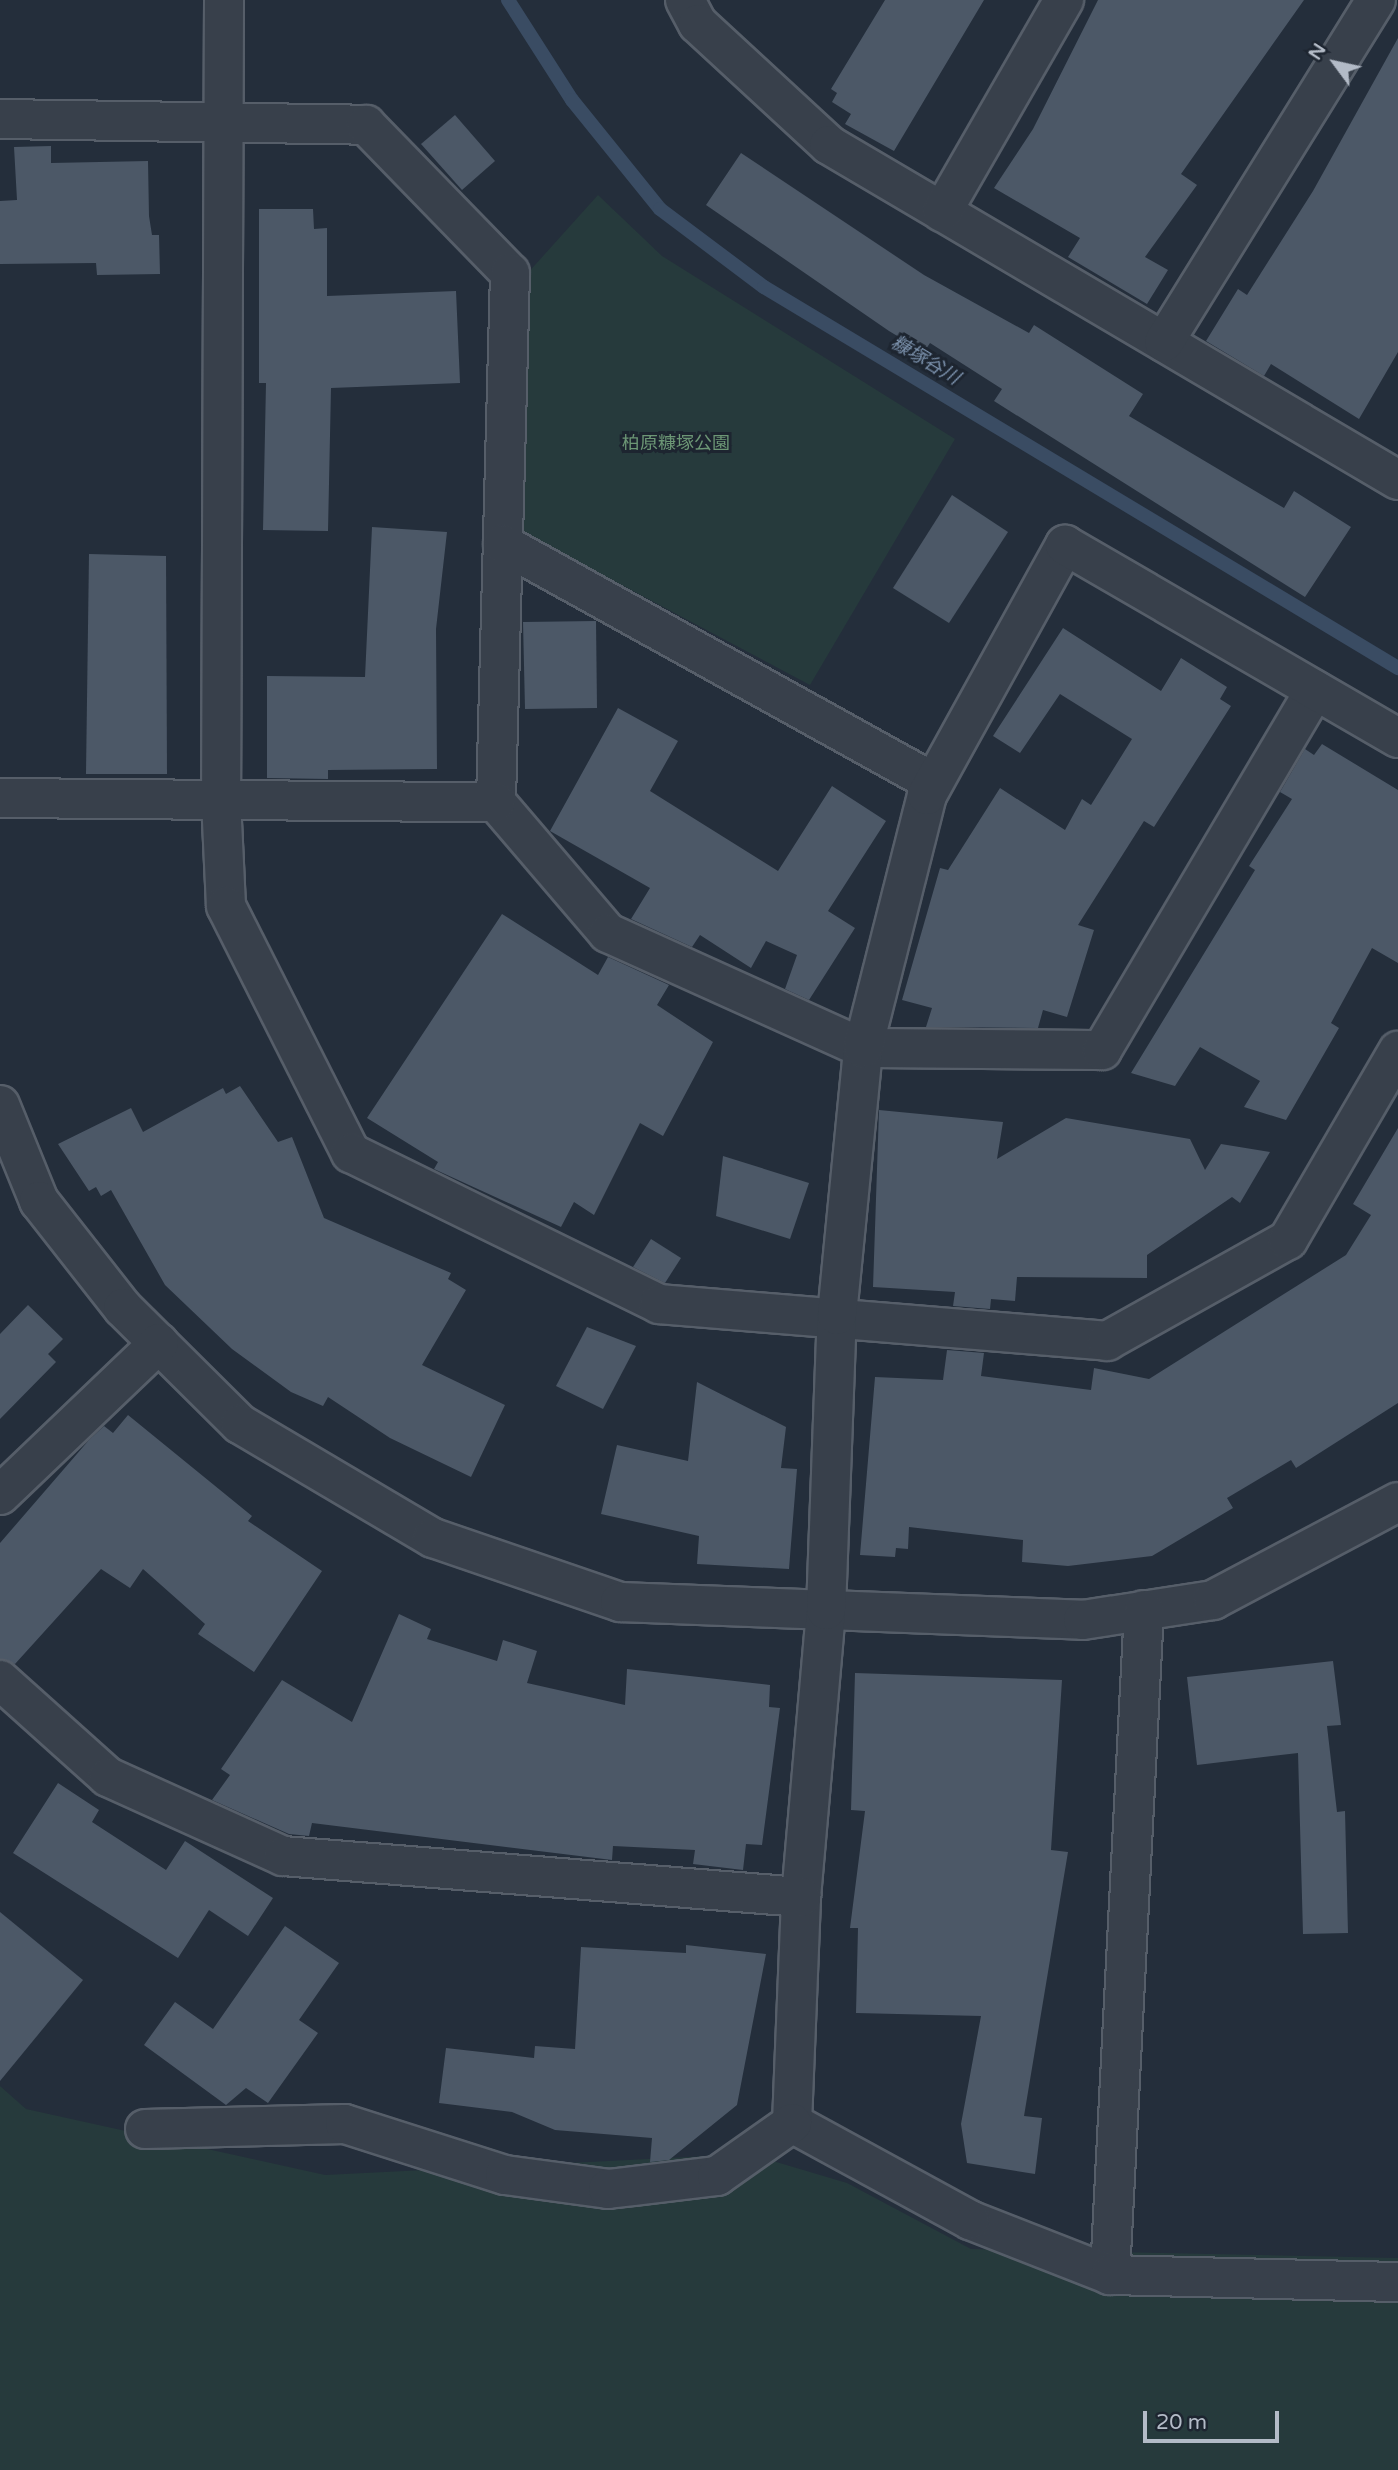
<!DOCTYPE html>
<html>
<head>
<meta charset="utf-8">
<style>
	body { margin:0 }
	#map { position:relative; width:1398px; height:2470px; overflow:hidden; background:#242e3b; font-family:"Varela Round","Noto Sans JP",sans-serif }
	div>[style] { position:absolute }
	.green>* { inset:0; background:#263a3c }
	.stream>* { height:14px; margin:-7px; padding:0 7px; transform-origin:7px; border-radius:7px; background:#3a4c63 }
	.building>* { inset:0; background:#4c5867 }
	.roads { filter:drop-shadow(2px 0 #565e69) drop-shadow(-2px 0 #565e69) drop-shadow(0 2px #565e69) drop-shadow(0 -2px #565e69) }
	.minor>* { height:38px; margin:-19px; padding:0 19px; transform-origin:19px; border-radius:19px; background:#38404b }
	span { translate:-50% -50%; white-space:nowrap; text-align:center; line-height:1.15; -webkit-text-stroke:6px #1d2530; paint-order:stroke }
	.park-label { font-size:18px; color:#6c9675 }
	.water-label { font-size:19px; color:#7c92ad; font-style:italic }
	.north { position:absolute; left:1300px; top:28px; width:70px; height:70px; -webkit-text-stroke:5px #1d2530; paint-order:stroke; rotate:303deg; font-size:19px; font-weight:700; line-height:28px; text-align:center; color:#b3bbc7 }
	.north::after { content:''; display:block; margin:auto; width:24px; height:32px; background:#b3bbc7; clip-path:polygon(50% 0,100% 100%,50% 72%,0 100%) }
	.scale { position:absolute; left:1143px; top:2411px; width:136px; height:32px; box-sizing:border-box; border:4px solid #b3bbc7; border-top:0; padding-left:9px; font-size:21px; line-height:24px; white-space:nowrap; color:#b3bbc7; -webkit-text-stroke:5px #1d2530; paint-order:stroke }
</style>
</head>
<body>
<div id="map">
	<div class="green">
		<div style="clip-path:polygon(598px 195px,662px 256px,955px 439px,810px 685px,522px 532px,526px 275px)"></div>
		<div style="clip-path:polygon(0 2086px,26px 2109px,325px 2175px,749px 2154px,847px 2183px,971px 2249px,1398px 2258px,1398px 2470px,0 2470px)"></div>
	</div>
	<div class="stream">
		<div style="left:508px;top:0;width:119px;rotate:57.4deg"></div>
		<div style="left:572px;top:100px;width:140px;rotate:51.1deg"></div>
		<div style="left:660px;top:209px;width:130px;rotate:36.9deg"></div>
		<div style="left:764px;top:287px;width:740px;rotate:31deg"></div>
	</div>
	<div class="building">
		<div style="clip-path:polygon(885px 0,984px 0,894px 151px,845px 124px,851px 114px,832px 102px,837px 93px,831px 89px)"></div>
		<div style="clip-path:polygon(1098px 0,1304px 0,1181px 174px,1197px 185px,1145px 257px,1168px 270px,1147px 304px,1068px 257px,1080px 238px,994px 188px,1033px 129px)"></div>
		<div style="clip-path:polygon(1398px 38px,1398px 352px,1359px 419px,1271px 364px,1264px 376px,1206px 341px,1238px 289px,1247px 295px,1313px 191px)"></div>
		<div style="clip-path:polygon(455px 115px,495px 161px,462px 190px,421px 144px)"></div>
		<div style="clip-path:polygon(51px 146px,51px 163px,148px 161px,149px 216px,152px 235px,159px 235px,160px 274px,97px 275px,96px 263px,0 264px,0 201px,17px 200px,14px 147px)"></div>
		<div style="clip-path:polygon(741px 153px,924px 275px,1029px 333px,1034px 325px,1143px 394px,1129px 416px,1284px 508px,1294px 491px,1351px 527px,1305px 597px,994px 401px,1002px 389px,930px 343px,924px 352px,889px 331px,706px 205px)"></div>
		<div style="clip-path:polygon(259px 209px,313px 209px,314px 229px,327px 228px,327px 296px,456px 291px,460px 383px,331px 388px,328px 531px,263px 530px,266px 383px,259px 383px)"></div>
		<div style="clip-path:polygon(952px 495px,1008px 532px,949px 623px,893px 588px)"></div>
		<div style="clip-path:polygon(372px 527px,447px 532px,436px 629px,437px 769px,328px 770px,328px 779px,267px 778px,267px 676px,365px 677px)"></div>
		<div style="clip-path:polygon(89px 554px,166px 556px,167px 774px,86px 774px)"></div>
		<div style="clip-path:polygon(596px 621px,597px 708px,525px 709px,523px 622px)"></div>
		<div style="clip-path:polygon(1063px 628px,1161px 691px,1181px 658px,1227px 687px,1220px 699px,1231px 706px,1154px 827px,1144px 821px,1078px 925px,1094px 930px,1067px 1017px,1043px 1010px,1038px 1028px,926px 1027px,932px 1008px,902px 1000px,940px 868px,948px 870px,1000px 788px,1065px 830px,1082px 799px,1091px 805px,1132px 739px,1060px 694px,1020px 753px,993px 736px)"></div>
		<div style="clip-path:polygon(618px 708px,678px 741px,650px 791px,778px 871px,832px 786px,886px 821px,828px 911px,855px 928px,809px 1000px,785px 989px,797px 955px,766px 941px,751px 968px,700px 935px,692px 947px,631px 919px,650px 888px,550px 831px)"></div>
		<div style="clip-path:polygon(1322px 744px,1398px 790px,1398px 963px,1372px 948px,1331px 1023px,1339px 1028px,1286px 1120px,1244px 1107px,1260px 1081px,1200px 1047px,1175px 1086px,1131px 1073px,1255px 870px,1249px 866px,1292px 799px,1280px 792px,1305px 749px,1314px 755px)"></div>
		<div style="clip-path:polygon(502px 914px,598px 975px,608px 957px,669px 985px,657px 1005px,713px 1042px,663px 1136px,640px 1123px,594px 1215px,574px 1202px,561px 1227px,434px 1169px,438px 1162px,367px 1118px)"></div>
		<div style="clip-path:polygon(240px 1086px,278px 1142px,292px 1137px,324px 1218px,451px 1273px,448px 1279px,466px 1290px,422px 1365px,505px 1405px,471px 1477px,390px 1438px,328px 1397px,323px 1406px,291px 1392px,232px 1349px,165px 1285px,111px 1190px,101px 1196px,96px 1187px,89px 1191px,58px 1144px,131px 1108px,143px 1132px,223px 1088px,226px 1094px)"></div>
		<div style="clip-path:polygon(879px 1110px,1003px 1122px,997px 1159px,1066px 1118px,1190px 1139px,1205px 1170px,1221px 1144px,1270px 1152px,1240px 1203px,1232px 1197px,1147px 1255px,1147px 1278px,1017px 1277px,1015px 1301px,991px 1299px,990px 1309px,953px 1306px,955px 1292px,873px 1287px)"></div>
		<div style="clip-path:polygon(1398px 1128px,1398px 1403px,1296px 1468px,1291px 1460px,1227px 1498px,1233px 1508px,1152px 1556px,1068px 1566px,1022px 1562px,1023px 1540px,909px 1527px,908px 1549px,896px 1548px,895px 1557px,860px 1555px,875px 1377px,943px 1380px,947px 1350px,984px 1353px,981px 1376px,1091px 1390px,1094px 1368px,1149px 1379px,1346px 1255px,1371px 1215px,1353px 1204px)"></div>
		<div style="clip-path:polygon(723px 1156px,809px 1183px,790px 1239px,716px 1216px)"></div>
		<div style="clip-path:polygon(651px 1239px,681px 1258px,665px 1283px,633px 1267px)"></div>
		<div style="clip-path:polygon(28px 1305px,63px 1339px,48px 1354px,56px 1362px,0 1419px,0 1334px)"></div>
		<div style="clip-path:polygon(587px 1327px,636px 1346px,603px 1409px,556px 1386px)"></div>
		<div style="clip-path:polygon(697px 1382px,786px 1427px,781px 1468px,797px 1469px,789px 1569px,697px 1564px,699px 1536px,601px 1514px,617px 1445px,688px 1461px)"></div>
		<div style="clip-path:polygon(128px 1415px,252px 1516px,248px 1521px,322px 1571px,254px 1672px,198px 1634px,205px 1624px,143px 1569px,130px 1588px,101px 1569px,15px 1664px,0 1659px,0 1543px,89px 1440px,104px 1426px,113px 1433px)"></div>
		<div style="clip-path:polygon(399px 1614px,431px 1629px,427px 1639px,497px 1661px,503px 1640px,537px 1651px,527px 1683px,625px 1705px,627px 1669px,770px 1685px,769px 1707px,780px 1708px,762px 1845px,746px 1844px,743px 1870px,693px 1864px,695px 1850px,613px 1846px,612px 1860px,312px 1823px,309px 1836px,289px 1834px,212px 1800px,230px 1775px,221px 1769px,282px 1680px,352px 1722px)"></div>
		<div style="clip-path:polygon(1333px 1661px,1341px 1725px,1327px 1726px,1337px 1812px,1345px 1811px,1348px 1933px,1303px 1934px,1298px 1753px,1197px 1765px,1187px 1677px)"></div>
		<div style="clip-path:polygon(855px 1673px,1062px 1680px,1051px 1850px,1068px 1852px,1024px 2116px,1042px 2118px,1035px 2174px,967px 2163px,961px 2124px,981px 2016px,856px 2013px,858px 1928px,850px 1928px,865px 1811px,851px 1810px)"></div>
		<div style="clip-path:polygon(58px 1783px,99px 1810px,92px 1822px,166px 1870px,185px 1841px,273px 1898px,248px 1936px,209px 1910px,178px 1958px,13px 1853px)"></div>
		<div style="clip-path:polygon(0 1912px,83px 1980px,0 2081px)"></div>
		<div style="clip-path:polygon(285px 1926px,339px 1963px,299px 2020px,318px 2033px,268px 2103px,246px 2088px,226px 2105px,144px 2045px,175px 2002px,213px 2029px)"></div>
		<div style="clip-path:polygon(686px 1945px,766px 1954px,737px 2105px,669px 2160px,650px 2162px,652px 2138px,555px 2130px,512px 2112px,439px 2103px,446px 2048px,534px 2058px,535px 2046px,575px 2049px,581px 1947px,686px 1953px)"></div>
	</div>
	<div class="roads">
		<div class="minor">
			<div style="left:224px;top:0;width:800px;rotate:90.21deg"></div>
			<div style="left:221px;top:800px;width:106px;rotate:87.3deg"></div>
			<div style="left:226px;top:906px;width:277px;rotate:63.2deg"></div>
			<div style="left:351px;top:1153px;width:343px;rotate:26.1deg"></div>
			<div style="left:659px;top:1304px;width:450px;rotate:4.7deg"></div>
			<div style="left:1107px;top:1341px;width:207px;rotate:-29.2deg"></div>
			<div style="left:1288px;top:1240px;width:219px;rotate:-59.8deg"></div>
			<div style="left:685px;top:0;width:27px;rotate:62deg"></div>
			<div style="left:698px;top:24px;width:178px;rotate:42.7deg"></div>
			<div style="left:829px;top:145px;width:660px;rotate:30.49deg"></div>
			<div style="left:0;top:119px;width:366px;rotate:0.9deg"></div>
			<div style="left:366px;top:125px;width:206px;rotate:45.8deg"></div>
			<div style="left:510px;top:273px;width:529px;rotate:91.52deg"></div>
			<div style="left:496px;top:802px;width:172px;rotate:49.5deg"></div>
			<div style="left:608px;top:933px;width:280px;rotate:24.3deg"></div>
			<div style="left:863px;top:1048px;width:239px;rotate:0.5deg"></div>
			<div style="left:1102px;top:1050px;width:418px;rotate:-59.4deg"></div>
			<div style="left:942px;top:212px;width:245px;rotate:-60.1deg"></div>
			<div style="left:1164px;top:342px;width:402px;rotate:-58.2deg"></div>
			<div style="left:503px;top:544px;width:491px;rotate:29deg"></div>
			<div style="left:0;top:798px;width:496px;rotate:0.5deg"></div>
			<div style="left:0;top:1105px;width:104px;rotate:67.9deg"></div>
			<div style="left:39px;top:1201px;width:136px;rotate:51.9deg"></div>
			<div style="left:123px;top:1308px;width:165px;rotate:44.8deg"></div>
			<div style="left:240px;top:1424px;width:224px;rotate:30.6deg"></div>
			<div style="left:433px;top:1538px;width:198px;rotate:18.9deg"></div>
			<div style="left:620px;top:1602px;width:463px;rotate:2.2deg"></div>
			<div style="left:1083px;top:1620px;width:132px;rotate:-8.7deg"></div>
			<div style="left:1213px;top:1600px;width:209px;rotate:-27.9deg"></div>
			<div style="left:0;top:1495px;width:220px;rotate:-43.7deg"></div>
			<div style="left:1144px;top:1610px;width:666px;rotate:92.93deg"></div>
			<div style="left:1110px;top:2275px;width:150px;rotate:-158.6deg"></div>
			<div style="left:970px;top:2220px;width:203px;rotate:-151.4deg"></div>
			<div style="left:792px;top:2123px;width:226px;rotate:-87.7deg"></div>
			<div style="left:801px;top:1897px;width:288px;rotate:-85deg"></div>
			<div style="left:826px;top:1610px;width:295px;rotate:-87.9deg"></div>
			<div style="left:837px;top:1315px;width:268px;rotate:-84.4deg"></div>
			<div style="left:863px;top:1048px;width:261px;rotate:-75.8deg"></div>
			<div style="left:927px;top:795px;width:286px;rotate:-61.1deg"></div>
			<div style="left:1065px;top:545px;width:385px;rotate:30.1deg"></div>
			<div style="left:0;top:1680px;width:145px;rotate:41.9deg"></div>
			<div style="left:108px;top:1777px;width:192px;rotate:24.3deg"></div>
			<div style="left:283px;top:1856px;width:520px;rotate:4.53deg"></div>
			<div style="left:145px;top:2129px;width:200px;rotate:-1.4deg"></div>
			<div style="left:345px;top:2124px;width:168px;rotate:17.7deg"></div>
			<div style="left:505px;top:2175px;width:104px;rotate:7.7deg"></div>
			<div style="left:608px;top:2189px;width:110px;rotate:-6.8deg"></div>
			<div style="left:717px;top:2176px;width:92px;rotate:-35.2deg"></div>
			<div style="left:1110px;top:2275px;width:288px;rotate:1.4deg"></div>
		</div>
	</div>
	<div class="park-label">
		<span style="left:676px;top:443px">柏原糠塚公園</span>
	</div>
	<div class="water-label">
		<span style="left:925px;top:361px;rotate:31deg">糠塚谷川</span>
	</div>
	<div class="north">N</div>
	<div class="scale">20 m</div>
</div>
</body>
</html>
